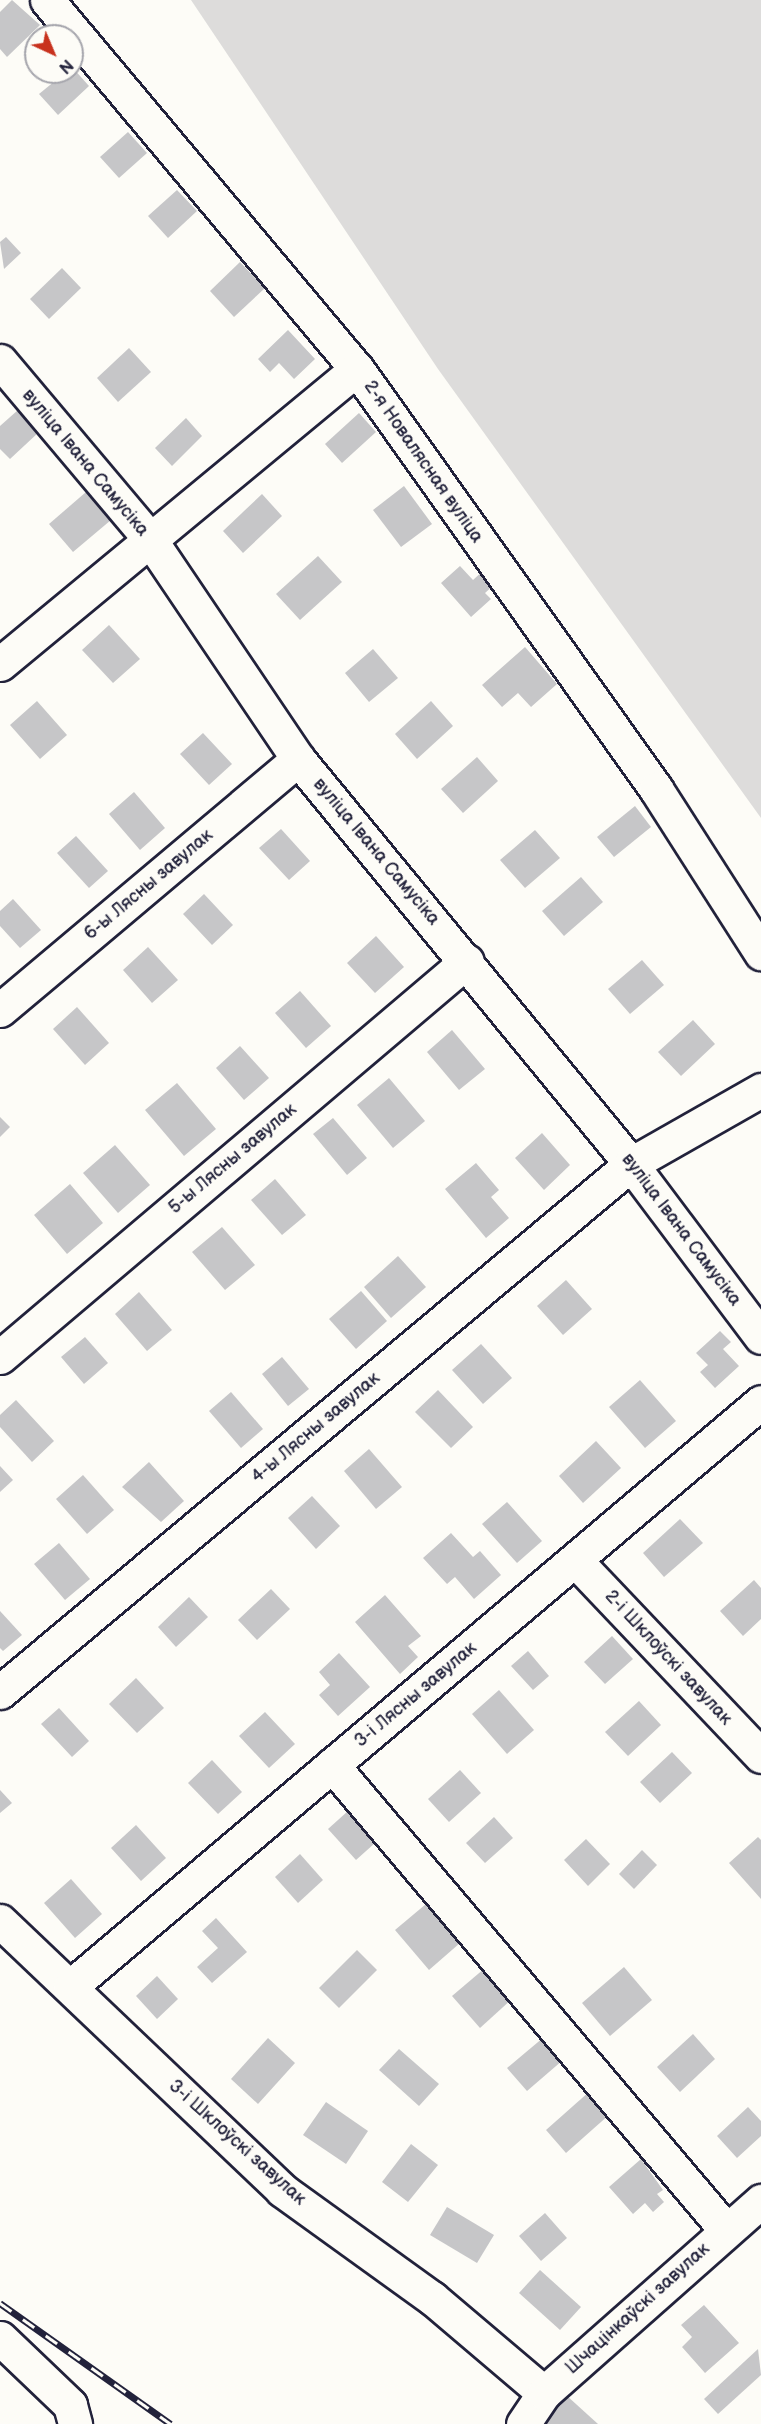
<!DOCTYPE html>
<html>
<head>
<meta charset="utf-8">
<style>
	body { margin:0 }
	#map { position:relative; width:761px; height:2424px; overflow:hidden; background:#fdfcf7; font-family:"Balsamiq Sans",sans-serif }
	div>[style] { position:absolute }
	.green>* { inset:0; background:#dddcdb }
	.building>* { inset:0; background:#c6c6c8 }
	.roads { filter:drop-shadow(2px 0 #22223b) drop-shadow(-2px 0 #22223b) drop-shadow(0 2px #22223b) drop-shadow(0 -2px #22223b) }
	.minor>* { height:33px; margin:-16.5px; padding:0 16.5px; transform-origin:16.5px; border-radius:16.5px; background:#fdfcf7 }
	.rail>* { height:7px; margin-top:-3.5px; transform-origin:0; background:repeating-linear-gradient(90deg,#fdfcf7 0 14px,#22223b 0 28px); box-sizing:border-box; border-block:2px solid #22223b }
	span { translate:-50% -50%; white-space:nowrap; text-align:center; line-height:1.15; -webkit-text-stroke:4.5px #fdfcf7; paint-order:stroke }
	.street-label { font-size:18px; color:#22223b }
	.north { position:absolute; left:24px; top:24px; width:60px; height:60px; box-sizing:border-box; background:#fdfcf7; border:2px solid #a5a5ac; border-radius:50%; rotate:136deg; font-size:16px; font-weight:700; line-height:24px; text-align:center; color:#22223b }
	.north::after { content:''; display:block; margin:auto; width:21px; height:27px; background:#c8321e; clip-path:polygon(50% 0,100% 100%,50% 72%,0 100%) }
</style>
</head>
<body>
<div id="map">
	<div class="green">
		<div style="clip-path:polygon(191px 0,761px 0,761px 818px,438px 369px)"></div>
	</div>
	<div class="building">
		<div style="clip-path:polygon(12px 0,40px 25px,7px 57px,0 49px,0 12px)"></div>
		<div style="clip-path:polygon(72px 67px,89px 86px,58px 115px,39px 94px)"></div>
		<div style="clip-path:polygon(128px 132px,147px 153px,119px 178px,100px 157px)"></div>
		<div style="clip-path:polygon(177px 190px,197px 211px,168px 238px,148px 216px)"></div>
		<div style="clip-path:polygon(6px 237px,21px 253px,4px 269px,0 242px)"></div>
		<div style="clip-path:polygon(240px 262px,265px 288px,234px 317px,210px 291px)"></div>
		<div style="clip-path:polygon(62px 268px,81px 288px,49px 319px,30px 299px)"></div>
		<div style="clip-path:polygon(288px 330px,315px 359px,294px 379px,279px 363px,270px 372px,258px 359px)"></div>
		<div style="clip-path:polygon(129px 348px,151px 372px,118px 402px,97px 378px)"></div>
		<div style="clip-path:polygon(18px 410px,39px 432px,10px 459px,0 449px,0 426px)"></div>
		<div style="clip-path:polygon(359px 413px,376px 432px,342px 463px,325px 444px)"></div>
		<div style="clip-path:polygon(186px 418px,202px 436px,172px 466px,155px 448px)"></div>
		<div style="clip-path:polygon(404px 486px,432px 524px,401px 547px,373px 510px)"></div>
		<div style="clip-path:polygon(86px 492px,111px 520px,73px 552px,49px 524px)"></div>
		<div style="clip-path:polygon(262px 494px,282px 516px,243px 553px,223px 531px)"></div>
		<div style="clip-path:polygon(318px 556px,342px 582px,300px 620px,276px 594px)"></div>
		<div style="clip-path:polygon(460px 566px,473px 580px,484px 570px,496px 583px,485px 593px,491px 599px,471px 617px,441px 583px)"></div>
		<div style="clip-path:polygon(109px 625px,140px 659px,113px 683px,82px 650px)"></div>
		<div style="clip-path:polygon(525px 647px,557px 684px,531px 707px,518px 693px,502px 707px,482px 685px)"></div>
		<div style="clip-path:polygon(373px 649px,398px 678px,369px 702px,345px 673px)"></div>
		<div style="clip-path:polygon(37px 701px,67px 735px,40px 759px,10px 725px)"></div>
		<div style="clip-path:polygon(431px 701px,453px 726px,417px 759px,395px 734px)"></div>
		<div style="clip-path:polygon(203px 733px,232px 764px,209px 785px,180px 754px)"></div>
		<div style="clip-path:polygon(477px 757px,498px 781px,463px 813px,441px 789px)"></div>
		<div style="clip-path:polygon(134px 792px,165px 828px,140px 850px,109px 814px)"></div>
		<div style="clip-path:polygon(635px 806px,651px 827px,614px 857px,597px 837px)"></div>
		<div style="clip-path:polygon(281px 829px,310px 861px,289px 880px,259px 848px)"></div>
		<div style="clip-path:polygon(535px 830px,560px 858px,525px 888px,500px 860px)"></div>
		<div style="clip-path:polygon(76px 836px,108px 871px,89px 888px,57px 853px)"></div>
		<div style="clip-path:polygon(581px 877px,603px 902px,564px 936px,542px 911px)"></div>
		<div style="clip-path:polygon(204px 894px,233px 925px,212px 945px,183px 914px)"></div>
		<div style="clip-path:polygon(13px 899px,41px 930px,20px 948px,0 926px,0 911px)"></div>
		<div style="clip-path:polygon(376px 936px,404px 967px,375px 993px,347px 963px)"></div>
		<div style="clip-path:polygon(148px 947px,178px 980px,152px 1003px,123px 970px)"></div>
		<div style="clip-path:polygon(642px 960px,664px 985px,630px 1014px,608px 989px)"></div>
		<div style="clip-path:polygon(300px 991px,331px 1026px,306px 1048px,275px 1013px)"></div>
		<div style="clip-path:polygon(77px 1007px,109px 1043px,85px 1065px,53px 1029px)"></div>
		<div style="clip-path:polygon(693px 1020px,715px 1044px,681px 1076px,658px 1052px)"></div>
		<div style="clip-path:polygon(452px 1030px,485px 1069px,459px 1090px,427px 1052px)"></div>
		<div style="clip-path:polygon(240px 1046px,269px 1078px,244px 1100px,216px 1068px)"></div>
		<div style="clip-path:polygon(389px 1078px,425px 1121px,393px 1148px,357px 1105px)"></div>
		<div style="clip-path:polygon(177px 1083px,216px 1129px,184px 1156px,145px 1110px)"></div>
		<div style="clip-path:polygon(0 1117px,10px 1127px,0 1137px)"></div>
		<div style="clip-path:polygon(333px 1118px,367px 1158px,347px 1175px,313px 1134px)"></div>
		<div style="clip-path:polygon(542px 1133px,570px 1165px,544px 1190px,515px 1158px)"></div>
		<div style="clip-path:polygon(115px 1145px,150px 1185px,118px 1213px,83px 1173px)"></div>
		<div style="clip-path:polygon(476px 1163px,499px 1190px,491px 1197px,509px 1218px,486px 1238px,445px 1189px)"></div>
		<div style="clip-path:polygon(275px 1179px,306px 1215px,282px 1235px,251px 1200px)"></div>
		<div style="clip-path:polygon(70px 1184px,103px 1223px,67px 1254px,34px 1215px)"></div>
		<div style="clip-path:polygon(222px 1227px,255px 1265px,225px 1290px,192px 1252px)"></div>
		<div style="clip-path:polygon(398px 1256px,426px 1287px,391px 1318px,364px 1287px)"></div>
		<div style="clip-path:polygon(566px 1280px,592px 1309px,563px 1335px,537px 1306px)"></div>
		<div style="clip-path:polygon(361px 1291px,387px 1321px,356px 1349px,329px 1319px)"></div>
		<div style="clip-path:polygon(139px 1292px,172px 1330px,147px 1351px,115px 1314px)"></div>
		<div style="clip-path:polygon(720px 1331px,731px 1342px,723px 1349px,739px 1366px,715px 1388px,700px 1372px,708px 1365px,696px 1353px)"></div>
		<div style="clip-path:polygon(85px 1337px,108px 1363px,84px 1384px,61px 1357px)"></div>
		<div style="clip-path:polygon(481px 1344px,512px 1378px,483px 1404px,452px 1370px)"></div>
		<div style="clip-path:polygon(282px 1357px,309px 1389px,288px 1406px,262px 1374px)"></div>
		<div style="clip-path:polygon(640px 1380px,676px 1421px,645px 1448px,609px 1407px)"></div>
		<div style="clip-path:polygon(438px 1390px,473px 1427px,451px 1448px,415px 1412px)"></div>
		<div style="clip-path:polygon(231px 1392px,263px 1429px,241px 1448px,209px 1411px)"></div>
		<div style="clip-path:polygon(16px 1400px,54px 1441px,32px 1462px,0 1427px,0 1415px)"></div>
		<div style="clip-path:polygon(596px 1441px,621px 1468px,583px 1503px,559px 1476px)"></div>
		<div style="clip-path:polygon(369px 1449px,402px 1487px,376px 1509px,344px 1471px)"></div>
		<div style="clip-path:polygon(149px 1462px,184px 1501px,161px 1522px,122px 1487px)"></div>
		<div style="clip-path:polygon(0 1466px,13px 1480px,0 1492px)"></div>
		<div style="clip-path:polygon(83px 1475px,114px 1510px,87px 1534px,56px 1499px)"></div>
		<div style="clip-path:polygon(312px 1496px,340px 1526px,316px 1549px,288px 1518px)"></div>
		<div style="clip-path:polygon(507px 1502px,542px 1541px,517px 1563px,482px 1524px)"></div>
		<div style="clip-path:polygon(680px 1519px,703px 1543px,664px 1577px,643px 1553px)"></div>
		<div style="clip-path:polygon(451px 1533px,473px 1557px,480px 1551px,501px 1575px,474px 1599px,455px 1577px,447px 1584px,423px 1558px)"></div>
		<div style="clip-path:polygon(59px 1543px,90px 1579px,65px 1600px,34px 1564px)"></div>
		<div style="clip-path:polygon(754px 1580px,761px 1588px,761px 1619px,743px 1636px,720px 1611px)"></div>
		<div style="clip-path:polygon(271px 1589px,290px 1609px,257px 1640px,238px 1620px)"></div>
		<div style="clip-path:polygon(385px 1595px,421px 1636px,408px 1646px,418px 1657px,400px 1674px,355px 1622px)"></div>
		<div style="clip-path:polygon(189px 1597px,208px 1617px,176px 1647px,158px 1627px)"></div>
		<div style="clip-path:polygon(0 1611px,22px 1635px,3px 1651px,0 1648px)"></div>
		<div style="clip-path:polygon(612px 1636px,633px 1659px,605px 1684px,584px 1662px)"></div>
		<div style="clip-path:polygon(528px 1651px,549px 1676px,533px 1690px,511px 1666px)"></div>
		<div style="clip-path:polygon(339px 1653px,370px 1687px,338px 1716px,319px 1695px,330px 1685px,319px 1672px)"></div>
		<div style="clip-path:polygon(136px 1678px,164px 1708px,137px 1733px,109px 1704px)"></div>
		<div style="clip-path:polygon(499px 1690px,534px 1730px,507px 1754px,472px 1714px)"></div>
		<div style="clip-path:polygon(639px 1701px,661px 1725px,628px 1756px,605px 1732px)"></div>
		<div style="clip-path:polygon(59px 1708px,89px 1741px,72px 1757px,41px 1724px)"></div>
		<div style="clip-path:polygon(265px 1712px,295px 1744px,269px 1768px,239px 1736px)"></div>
		<div style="clip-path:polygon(672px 1752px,692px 1773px,660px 1803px,640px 1782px)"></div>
		<div style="clip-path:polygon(212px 1760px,242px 1792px,218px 1814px,188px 1783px)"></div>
		<div style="clip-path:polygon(460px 1770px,481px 1793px,449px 1822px,428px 1799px)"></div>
		<div style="clip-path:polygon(0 1790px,12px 1803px,0 1813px)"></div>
		<div style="clip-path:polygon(348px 1811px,375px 1843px,356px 1860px,328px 1829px)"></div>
		<div style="clip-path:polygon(494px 1817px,513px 1838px,485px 1863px,466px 1843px)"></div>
		<div style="clip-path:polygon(136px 1825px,166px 1858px,141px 1881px,111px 1848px)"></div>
		<div style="clip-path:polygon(758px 1837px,761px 1840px,761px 1899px,729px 1863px)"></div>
		<div style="clip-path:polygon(586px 1839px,610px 1864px,588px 1886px,564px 1860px)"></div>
		<div style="clip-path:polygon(642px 1850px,657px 1865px,634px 1889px,619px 1874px)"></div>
		<div style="clip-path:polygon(300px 1854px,323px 1880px,298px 1903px,275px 1877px)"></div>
		<div style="clip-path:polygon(71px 1879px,102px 1914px,75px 1938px,44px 1903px)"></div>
		<div style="clip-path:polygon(426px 1904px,460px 1943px,429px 1970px,395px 1930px)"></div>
		<div style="clip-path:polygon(216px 1918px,247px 1952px,212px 1983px,197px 1967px,218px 1948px,202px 1931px)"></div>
		<div style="clip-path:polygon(357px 1950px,377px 1970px,339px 2008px,319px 1988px)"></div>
		<div style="clip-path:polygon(624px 1967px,652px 2000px,610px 2036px,582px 2003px)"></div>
		<div style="clip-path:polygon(485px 1968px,512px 1999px,480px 2028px,452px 1996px)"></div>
		<div style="clip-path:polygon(157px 1976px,178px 1999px,157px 2019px,136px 1996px)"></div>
		<div style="clip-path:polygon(693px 2034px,715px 2059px,680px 2092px,657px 2067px)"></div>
		<div style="clip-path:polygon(544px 2037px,563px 2060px,527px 2091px,507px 2068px)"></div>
		<div style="clip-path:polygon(268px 2038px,295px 2063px,258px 2104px,231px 2079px)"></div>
		<div style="clip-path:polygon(399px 2049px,439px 2084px,419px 2106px,379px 2070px)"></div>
		<div style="clip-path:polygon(590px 2091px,610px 2114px,566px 2153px,546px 2130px)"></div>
		<div style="clip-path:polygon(326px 2102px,368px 2131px,346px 2164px,303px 2135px)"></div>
		<div style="clip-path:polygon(748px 2107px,761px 2121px,761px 2136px,737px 2158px,717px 2136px)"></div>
		<div style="clip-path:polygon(411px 2144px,438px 2165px,408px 2202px,382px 2182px)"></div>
		<div style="clip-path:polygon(641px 2159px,663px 2190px,657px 2194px,664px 2202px,653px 2212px,645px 2203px,633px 2214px,609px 2187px)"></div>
		<div style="clip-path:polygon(447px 2207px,494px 2235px,477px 2263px,430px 2235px)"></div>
		<div style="clip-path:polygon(545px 2213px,567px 2238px,541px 2261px,519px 2236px)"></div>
		<div style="clip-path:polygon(540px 2270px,581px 2307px,560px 2330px,519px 2293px)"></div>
		<div style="clip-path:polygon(704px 2305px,739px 2343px,705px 2373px,682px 2347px,692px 2337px,681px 2325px)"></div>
		<div style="clip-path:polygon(758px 2349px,761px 2375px,718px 2414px,704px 2399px)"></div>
		<div style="clip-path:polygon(566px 2395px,598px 2424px,540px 2424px)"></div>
	</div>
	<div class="roads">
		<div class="minor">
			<div style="left:47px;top:0;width:482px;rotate:50deg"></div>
			<div style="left:357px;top:369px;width:516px;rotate:54.55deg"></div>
			<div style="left:656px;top:789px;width:195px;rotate:57.4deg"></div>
			<div style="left:0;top:361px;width:231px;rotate:49.9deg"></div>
			<div style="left:149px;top:538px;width:267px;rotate:56deg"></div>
			<div style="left:298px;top:759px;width:524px;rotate:50.57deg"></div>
			<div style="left:631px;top:1164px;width:216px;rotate:53.1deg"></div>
			<div style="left:0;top:664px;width:463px;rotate:-39.6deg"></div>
			<div style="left:0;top:1010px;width:390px;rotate:-40.1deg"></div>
			<div style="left:0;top:1357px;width:612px;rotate:-40.3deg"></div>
			<div style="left:575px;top:1560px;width:270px;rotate:46.5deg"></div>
			<div style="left:0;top:1692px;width:823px;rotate:-39.92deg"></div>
			<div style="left:631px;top:1164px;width:150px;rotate:-29.6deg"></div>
			<div style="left:332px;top:1765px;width:609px;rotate:49.72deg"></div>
			<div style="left:0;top:1921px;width:390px;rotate:43.6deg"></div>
			<div style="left:282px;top:2190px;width:185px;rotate:35.8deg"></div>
			<div style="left:432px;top:2298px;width:147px;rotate:40.3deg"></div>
			<div style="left:70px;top:1987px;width:905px;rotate:-40.25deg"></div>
			<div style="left:0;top:2338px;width:97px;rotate:43.7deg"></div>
			<div style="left:70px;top:2405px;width:20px;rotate:75deg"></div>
			<div style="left:523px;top:2424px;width:37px;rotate:-56deg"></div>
			<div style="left:544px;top:2393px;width:290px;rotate:-41.5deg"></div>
		</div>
	</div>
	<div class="rail">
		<div style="left:0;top:2303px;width:209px;rotate:35.3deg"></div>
	</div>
	<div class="street-label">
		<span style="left:423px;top:462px;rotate:55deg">2-я Новалясная вуліца</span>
		<span style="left:85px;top:463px;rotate:50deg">вуліца Івана Самусіка</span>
		<span style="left:376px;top:852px;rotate:50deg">вуліца Івана Самусіка</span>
		<span style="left:149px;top:885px;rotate:-40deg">6-ы Лясны завулак</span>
		<span style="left:233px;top:1159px;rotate:-40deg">5-ы Лясны завулак</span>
		<span style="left:681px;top:1230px;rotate:53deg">вуліца Івана Самусіка</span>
		<span style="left:316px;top:1428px;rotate:-40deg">4-ы Лясны завулак</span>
		<span style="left:668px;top:1658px;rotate:47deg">2-і Шклоўскі завулак</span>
		<span style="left:416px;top:1695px;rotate:-40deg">3-і Лясны завулак</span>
		<span style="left:237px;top:2143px;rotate:42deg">3-і Шклоўскі завулак</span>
		<span style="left:638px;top:2309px;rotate:-42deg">Шчацінкаўскі завулак</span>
	</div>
	<div class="north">N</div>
</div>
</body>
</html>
